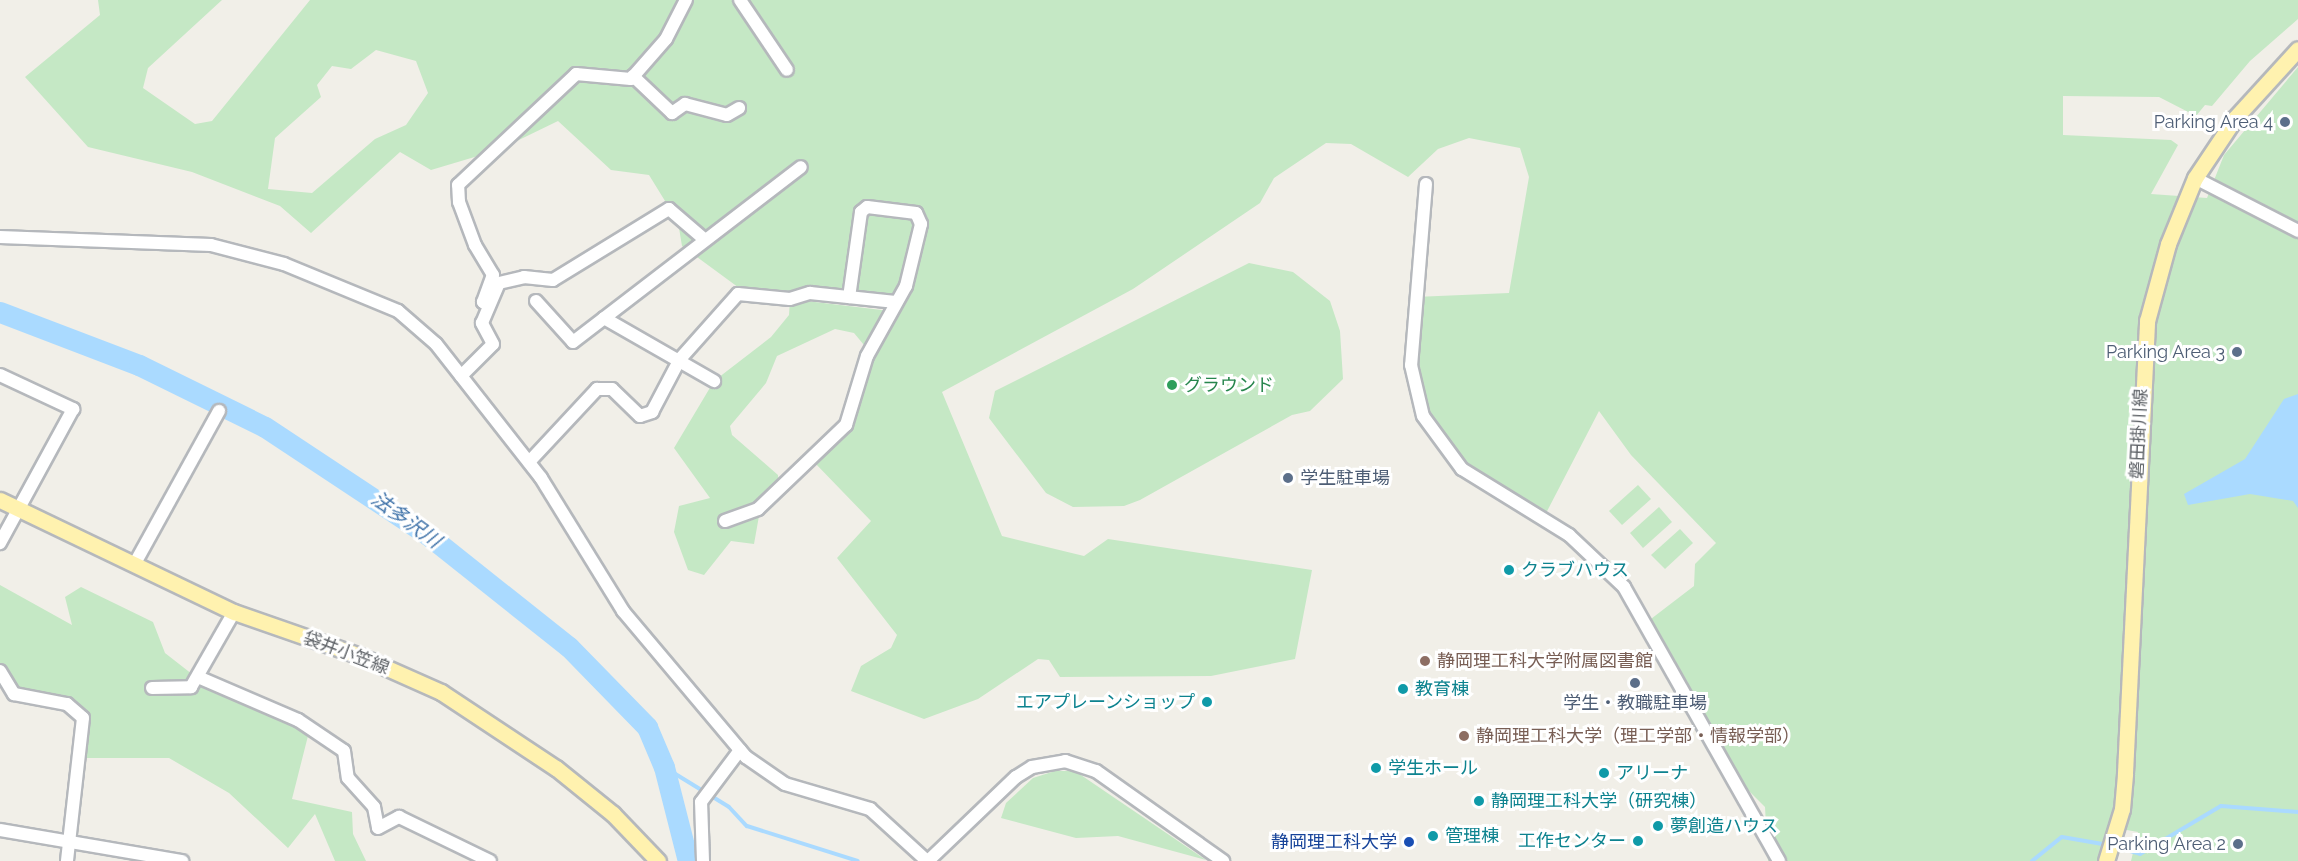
<!DOCTYPE html>
<html>
<head>
<meta charset="utf-8">
<style>
	body { margin:0 }
	#map { position:relative; width:2298px; height:861px; overflow:hidden; background:#f1efe8; font-family:Raleway,"Noto Sans JP",sans-serif }
	div>[style] { position:absolute }
	.green>* { inset:0; background:#c5e8c5 }
	.water>* { inset:0; background:#aadaff }
	.stream>* { height:4px; margin:-2px; padding:0 2px; transform-origin:2px; border-radius:2px; background:#aadaff }
	.river>* { height:21px; margin:-10.5px; padding:0 10.5px; transform-origin:10.5px; border-radius:10.5px; background:#aadaff }
	.roads { filter:drop-shadow(2px 0 #b5b8bc) drop-shadow(-2px 0 #b5b8bc) drop-shadow(0 2px #b5b8bc) drop-shadow(0 -2px #b5b8bc) }
	.minor>* { height:12px; margin:-6px; padding:0 6px; transform-origin:6px; border-radius:6px; background:#fff }
	.major>* { height:15px; margin:-7.5px; padding:0 7.5px; transform-origin:7.5px; border-radius:7.5px; background:#fff2af }
	.dots>* { width:16px; height:16px; translate:-50% -50%; box-sizing:border-box; border:3px solid #fff; border-radius:50% }
	span { translate:-50% -50%; white-space:nowrap; text-align:center; line-height:1.15; -webkit-text-stroke:6px #fff; paint-order:stroke }
	.service-label { font-size:18px; color:#4e5e75 }
	.right { translate:-100% -50%; text-align:right }
	.left { translate:0 -50%; text-align:left }
	.leisure-label { font-size:18px; color:#27864d }
	.street-label { font-size:18px; color:#5f6368 }
	.culture-label { font-size:18px; color:#0d838f }
	.education-label { font-size:18px; color:#785e54 }
	.transit-label { font-size:18px; color:#164399 }
	.water-label { font-size:20px; color:#4174aa; font-style:italic }
</style>
</head>
<body>
<div id="map">
	<div class="green">
		<div style="clip-path:polygon(evenodd,98px 0,222px 0,148px 68px,143px 88px,195px 124px,212px 121px,310px 0,2298px 0,2298px 19px,2250px 61px,2212px 106px,2205px 105px,2196px 116px,2159px 97px,2063px 96px,2063px 135px,2171px 140px,2178px 145px,2151px 194px,2207px 198px,2224px 155px,2298px 67px,2298px 861px,2131px 861px,2138px 832px,2110px 827px,2098px 861px,1768px 861px,1765px 807px,1732px 774px,1647px 622px,1694px 586px,1695px 564px,1716px 543px,1631px 455px,1599px 411px,1543px 519px,1462px 469px,1418px 399px,1415px 297px,1509px 293px,1529px 177px,1520px 148px,1469px 138px,1438px 149px,1408px 177px,1351px 144px,1326px 143px,1274px 178px,1260px 203px,1133px 289px,942px 392px,1002px 536px,1084px 556px,1108px 539px,1312px 570px,1295px 659px,1211px 676px,1060px 677px,1049px 660px,1038px 659px,978px 699px,924px 719px,851px 691px,861px 666px,891px 648px,897px 635px,837px 558px,871px 521px,813px 461px,846px 425px,869px 351px,854px 333px,835px 329px,777px 356px,766px 383px,730px 426px,732px 435px,778px 475px,779px 490px,759px 516px,754px 544px,731px 541px,704px 575px,688px 570px,674px 532px,679px 506px,710px 498px,674px 448px,714px 381px,771px 337px,789px 315px,790px 299px,890px 311px,895px 302px,746px 293px,682px 246px,678px 222px,649px 175px,611px 170px,558px 121px,498px 150px,431px 170px,400px 152px,311px 233px,280px 206px,192px 172px,88px 147px,25px 77px,100px 15px,98px 0,376px 50px,416px 61px,428px 93px,406px 125px,375px 139px,312px 193px,268px 189px,275px 138px,321px 97px,317px 85px,332px 66px,351px 69px,376px 50px)"></div>
		<div style="clip-path:polygon(1249px 263px,1293px 272px,1330px 301px,1340px 331px,1343px 379px,1310px 411px,1292px 415px,1140px 500px,1124px 506px,1073px 507px,1046px 493px,989px 418px,995px 391px)"></div>
		<div style="clip-path:polygon(1638px 485px,1651px 499px,1622px 525px,1609px 511px)"></div>
		<div style="clip-path:polygon(1659px 507px,1672px 522px,1643px 548px,1630px 533px)"></div>
		<div style="clip-path:polygon(1680px 529px,1693px 543px,1665px 569px,1651px 555px)"></div>
		<div style="clip-path:polygon(0 585px,72px 625px,65px 597px,81px 587px,153px 622px,165px 653px,197px 678px,310px 728px,292px 799px,352px 812px,353px 834px,366px 861px,335px 861px,315px 814px,288px 848px,229px 793px,169px 758px,78px 758px,82px 719px,61px 703px,62px 694px,60px 699px,30px 700px,5px 683px,0 671px)"></div>
		<div style="clip-path:polygon(1055px 771px,1075px 771px,1206px 860px,1118px 836px,1076px 838px,1001px 818px,1006px 803px,1033px 778px)"></div>
	</div>
	<div class="water">
		<div style="clip-path:polygon(2298px 394px,2298px 508px,2293px 501px,2250px 494px,2188px 505px,2184px 494px,2245px 459px,2284px 399px)"></div>
	</div>
	<div class="stream">
		<div style="left:664px;top:767px;width:76px;rotate:31.6deg"></div>
		<div style="left:729px;top:807px;width:26px;rotate:47deg"></div>
		<div style="left:747px;top:826px;width:116px;rotate:17.5deg"></div>
		<div style="left:2116px;top:847px;width:25px;rotate:16deg"></div>
		<div style="left:2140px;top:854px;width:94px;rotate:-30.7deg"></div>
		<div style="left:2221px;top:806px;width:77px;rotate:4.5deg"></div>
		<div style="left:2032px;top:861px;width:38px;rotate:-39deg"></div>
		<div style="left:2062px;top:837px;width:47px;rotate:9.9deg"></div>
	</div>
	<div class="river">
		<div style="left:0;top:312px;width:149px;rotate:20.9deg"></div>
		<div style="left:139px;top:365px;width:140px;rotate:26.2deg"></div>
		<div style="left:265px;top:427px;width:196px;rotate:33.5deg"></div>
		<div style="left:428px;top:535px;width:180px;rotate:38.5deg"></div>
		<div style="left:569px;top:647px;width:112px;rotate:45.7deg"></div>
		<div style="left:647px;top:727px;width:43px;rotate:67deg"></div>
		<div style="left:664px;top:767px;width:97px;rotate:75.7deg"></div>
	</div>
	<div class="roads">
		<div class="minor">
			<div style="left:740px;top:0;width:84px;rotate:56.1deg"></div>
			<div style="left:633px;top:76px;width:54px;rotate:43.5deg"></div>
			<div style="left:672px;top:113px;width:16px;rotate:-35deg"></div>
			<div style="left:685px;top:104px;width:43px;rotate:14.7deg"></div>
			<div style="left:727px;top:115px;width:14px;rotate:-30deg"></div>
			<div style="left:2195px;top:178px;width:116px;rotate:27.2deg"></div>
			<div style="left:1426px;top:184px;width:182px;rotate:94.7deg"></div>
			<div style="left:1411px;top:365px;width:52px;rotate:76.8deg"></div>
			<div style="left:1423px;top:416px;width:66px;rotate:53.7deg"></div>
			<div style="left:1462px;top:469px;width:126px;rotate:31.7deg"></div>
			<div style="left:1569px;top:535px;width:76px;rotate:43.4deg"></div>
			<div style="left:1624px;top:587px;width:315px;rotate:60.5deg"></div>
			<div style="left:0;top:237px;width:211px;rotate:2.2deg"></div>
			<div style="left:211px;top:245px;width:75px;rotate:14.6deg"></div>
			<div style="left:284px;top:264px;width:123px;rotate:22.4deg"></div>
			<div style="left:398px;top:311px;width:50px;rotate:41deg"></div>
			<div style="left:436px;top:344px;width:170px;rotate:51.9deg"></div>
			<div style="left:541px;top:478px;width:156px;rotate:58.3deg"></div>
			<div style="left:623px;top:611px;width:191px;rotate:49.9deg"></div>
			<div style="left:746px;top:757px;width:47px;rotate:34.7deg"></div>
			<div style="left:785px;top:784px;width:89px;rotate:16.4deg"></div>
			<div style="left:870px;top:809px;width:77px;rotate:42.4deg"></div>
			<div style="left:536px;top:301px;width:55px;rotate:47.9deg"></div>
			<div style="left:573px;top:342px;width:287px;rotate:-37.5deg"></div>
			<div style="left:488px;top:305px;width:6px;rotate:-149deg"></div>
			<div style="left:483px;top:302px;width:29px;rotate:-70deg"></div>
			<div style="left:493px;top:275px;width:35px;rotate:-121deg"></div>
			<div style="left:475px;top:245px;width:46px;rotate:-110.4deg"></div>
			<div style="left:459px;top:202px;width:17px;rotate:-93deg"></div>
			<div style="left:458px;top:185px;width:162px;rotate:-43.2deg"></div>
			<div style="left:576px;top:74px;width:55px;rotate:5.2deg"></div>
			<div style="left:631px;top:79px;width:53px;rotate:-48.8deg"></div>
			<div style="left:666px;top:39px;width:44px;rotate:-62.9deg"></div>
			<div style="left:604px;top:318px;width:127px;rotate:29.8deg"></div>
			<div style="left:0;top:375px;width:81px;rotate:25deg"></div>
			<div style="left:73px;top:409px;width:153px;rotate:118.6deg"></div>
			<div style="left:461px;top:376px;width:45px;rotate:-45deg"></div>
			<div style="left:493px;top:344px;width:24px;rotate:-118deg"></div>
			<div style="left:482px;top:323px;width:43px;rotate:-67deg"></div>
			<div style="left:499px;top:283px;width:26px;rotate:-13deg"></div>
			<div style="left:524px;top:277px;width:29px;rotate:6deg"></div>
			<div style="left:553px;top:280px;width:136px;rotate:-31.5deg"></div>
			<div style="left:669px;top:209px;width:46px;rotate:40.6deg"></div>
			<div style="left:529px;top:462px;width:100px;rotate:-47deg"></div>
			<div style="left:597px;top:389px;width:15px"></div>
			<div style="left:612px;top:389px;width:39px;rotate:44deg"></div>
			<div style="left:640px;top:416px;width:13px;rotate:-18deg"></div>
			<div style="left:652px;top:412px;width:60px;rotate:-62.2deg"></div>
			<div style="left:680px;top:359px;width:87px;rotate:-48.3deg"></div>
			<div style="left:738px;top:294px;width:52px;rotate:5.5deg"></div>
			<div style="left:790px;top:299px;width:21px;rotate:-17deg"></div>
			<div style="left:810px;top:293px;width:86px;rotate:6deg"></div>
			<div style="left:725px;top:521px;width:35px;rotate:-20deg"></div>
			<div style="left:758px;top:509px;width:122px;rotate:-43.7deg"></div>
			<div style="left:846px;top:425px;width:72px;rotate:-73.1deg"></div>
			<div style="left:867px;top:356px;width:80px;rotate:-60.9deg"></div>
			<div style="left:906px;top:286px;width:64px;rotate:-76.4deg"></div>
			<div style="left:921px;top:224px;width:12px;rotate:-114deg"></div>
			<div style="left:916px;top:213px;width:49px;rotate:-173deg"></div>
			<div style="left:867px;top:207px;width:8px;rotate:140deg"></div>
			<div style="left:861px;top:212px;width:86px;rotate:98deg"></div>
			<div style="left:134px;top:565px;width:176px;rotate:-61.1deg"></div>
			<div style="left:0;top:671px;width:27px;rotate:59deg"></div>
			<div style="left:14px;top:694px;width:54px;rotate:10.7deg"></div>
			<div style="left:67px;top:704px;width:21px;rotate:41deg"></div>
			<div style="left:83px;top:718px;width:144px;rotate:96.4deg"></div>
			<div style="left:198px;top:677px;width:109px;rotate:23.3deg"></div>
			<div style="left:298px;top:720px;width:55px;rotate:34deg"></div>
			<div style="left:344px;top:751px;width:27px;rotate:82deg"></div>
			<div style="left:348px;top:778px;width:39px;rotate:48deg"></div>
			<div style="left:374px;top:807px;width:21px;rotate:79deg"></div>
			<div style="left:378px;top:828px;width:24px;rotate:-28deg"></div>
			<div style="left:399px;top:817px;width:101px;rotate:25.8deg"></div>
			<div style="left:152px;top:688px;width:39px;rotate:-1deg"></div>
			<div style="left:191px;top:687px;width:86px;rotate:-60.2deg"></div>
			<div style="left:0;top:830px;width:185px;rotate:9.7deg"></div>
			<div style="left:703px;top:861px;width:59px;rotate:-91.9deg"></div>
			<div style="left:701px;top:802px;width:65px;rotate:-53.1deg"></div>
			<div style="left:928px;top:861px;width:122px;rotate:-43.7deg"></div>
			<div style="left:1016px;top:777px;width:19px;rotate:-32deg"></div>
			<div style="left:1032px;top:767px;width:34px;rotate:-10deg"></div>
			<div style="left:1065px;top:761px;width:33px;rotate:18deg"></div>
			<div style="left:1096px;top:771px;width:156px;rotate:35.3deg"></div>
		</div>
		<div class="major">
			<div style="left:0;top:500px;width:259px;rotate:25.6deg"></div>
			<div style="left:234px;top:612px;width:133px;rotate:19.2deg"></div>
			<div style="left:360px;top:656px;width:89px;rotate:24deg"></div>
			<div style="left:441px;top:692px;width:138px;rotate:33.5deg"></div>
			<div style="left:556px;top:768px;width:73px;rotate:38.9deg"></div>
			<div style="left:613px;top:814px;width:65px;rotate:46.2deg"></div>
			<div style="left:2106px;top:861px;width:54px;rotate:-72.9deg"></div>
			<div style="left:2122px;top:809px;width:36px;rotate:-85deg"></div>
			<div style="left:2125px;top:773px;width:453px;rotate:-87.2deg"></div>
			<div style="left:2147px;top:321px;width:80px;rotate:-74.7deg"></div>
			<div style="left:2168px;top:244px;width:71px;rotate:-67.8deg"></div>
			<div style="left:2195px;top:178px;width:72px;rotate:-56.3deg"></div>
			<div style="left:2235px;top:118px;width:93px;rotate:-47.6deg"></div>
		</div>
	</div>
	<div class="dots">
		<div style="left:2285px;top:122px;background:#5c6f8a"></div>
		<div style="left:2237px;top:352px;background:#5c6f8a"></div>
		<div style="left:1172px;top:385px;background:#2e9e5b"></div>
		<div style="left:1288px;top:478px;background:#5c6f8a"></div>
		<div style="left:1509px;top:570px;background:#0f9aa8"></div>
		<div style="left:1425px;top:661px;background:#8d6e63"></div>
		<div style="left:1635px;top:683px;background:#5c6f8a"></div>
		<div style="left:1403px;top:689px;background:#0f9aa8"></div>
		<div style="left:1207px;top:702px;background:#0f9aa8"></div>
		<div style="left:1464px;top:736px;background:#8d6e63"></div>
		<div style="left:1376px;top:768px;background:#0f9aa8"></div>
		<div style="left:1604px;top:773px;background:#0f9aa8"></div>
		<div style="left:1479px;top:801px;background:#0f9aa8"></div>
		<div style="left:1658px;top:826px;background:#0f9aa8"></div>
		<div style="left:1433px;top:836px;background:#0f9aa8"></div>
		<div style="left:1638px;top:841px;background:#0f9aa8"></div>
		<div style="left:1409px;top:842px;background:#1a4fb4"></div>
		<div style="left:2238px;top:844px;background:#5c6f8a"></div>
	</div>
	<div class="service-label">
		<span class="right" style="left:2273px;top:122px">Parking Area 4</span>
		<span class="right" style="left:2225px;top:352px">Parking Area 3</span>
		<span class="left" style="left:1300px;top:478px">学生駐車場</span>
		<span style="left:1635px;top:703px">学生・教職駐車場</span>
		<span class="right" style="left:2226px;top:844px">Parking Area 2</span>
	</div>
	<div class="leisure-label">
		<span class="left" style="left:1184px;top:385px">グラウンド</span>
	</div>
	<div class="street-label">
		<span style="left:2139px;top:434px;rotate:-87deg">磐田掛川線</span>
		<span style="left:346px;top:653px;rotate:21deg">袋井小笠線</span>
	</div>
	<div class="culture-label">
		<span class="left" style="left:1521px;top:570px">クラブハウス</span>
		<span class="left" style="left:1415px;top:689px">教育棟</span>
		<span class="right" style="left:1195px;top:702px">エアプレーンショップ</span>
		<span class="left" style="left:1388px;top:768px">学生ホール</span>
		<span class="left" style="left:1616px;top:773px">アリーナ</span>
		<span class="left" style="left:1491px;top:801px">静岡理工科大学（研究棟）</span>
		<span class="left" style="left:1670px;top:826px">夢創造ハウス</span>
		<span class="left" style="left:1445px;top:836px">管理棟</span>
		<span class="right" style="left:1626px;top:841px">工作センター</span>
	</div>
	<div class="education-label">
		<span class="left" style="left:1437px;top:661px">静岡理工科大学附属図書館</span>
		<span class="left" style="left:1476px;top:736px">静岡理工科大学（理工学部・情報学部）</span>
	</div>
	<div class="transit-label">
		<span class="right" style="left:1397px;top:842px">静岡理工科大学</span>
	</div>
	<div class="water-label">
		<span style="left:406px;top:520px;rotate:36deg">法多沢川</span>
	</div>
</div>
</body>
</html>
